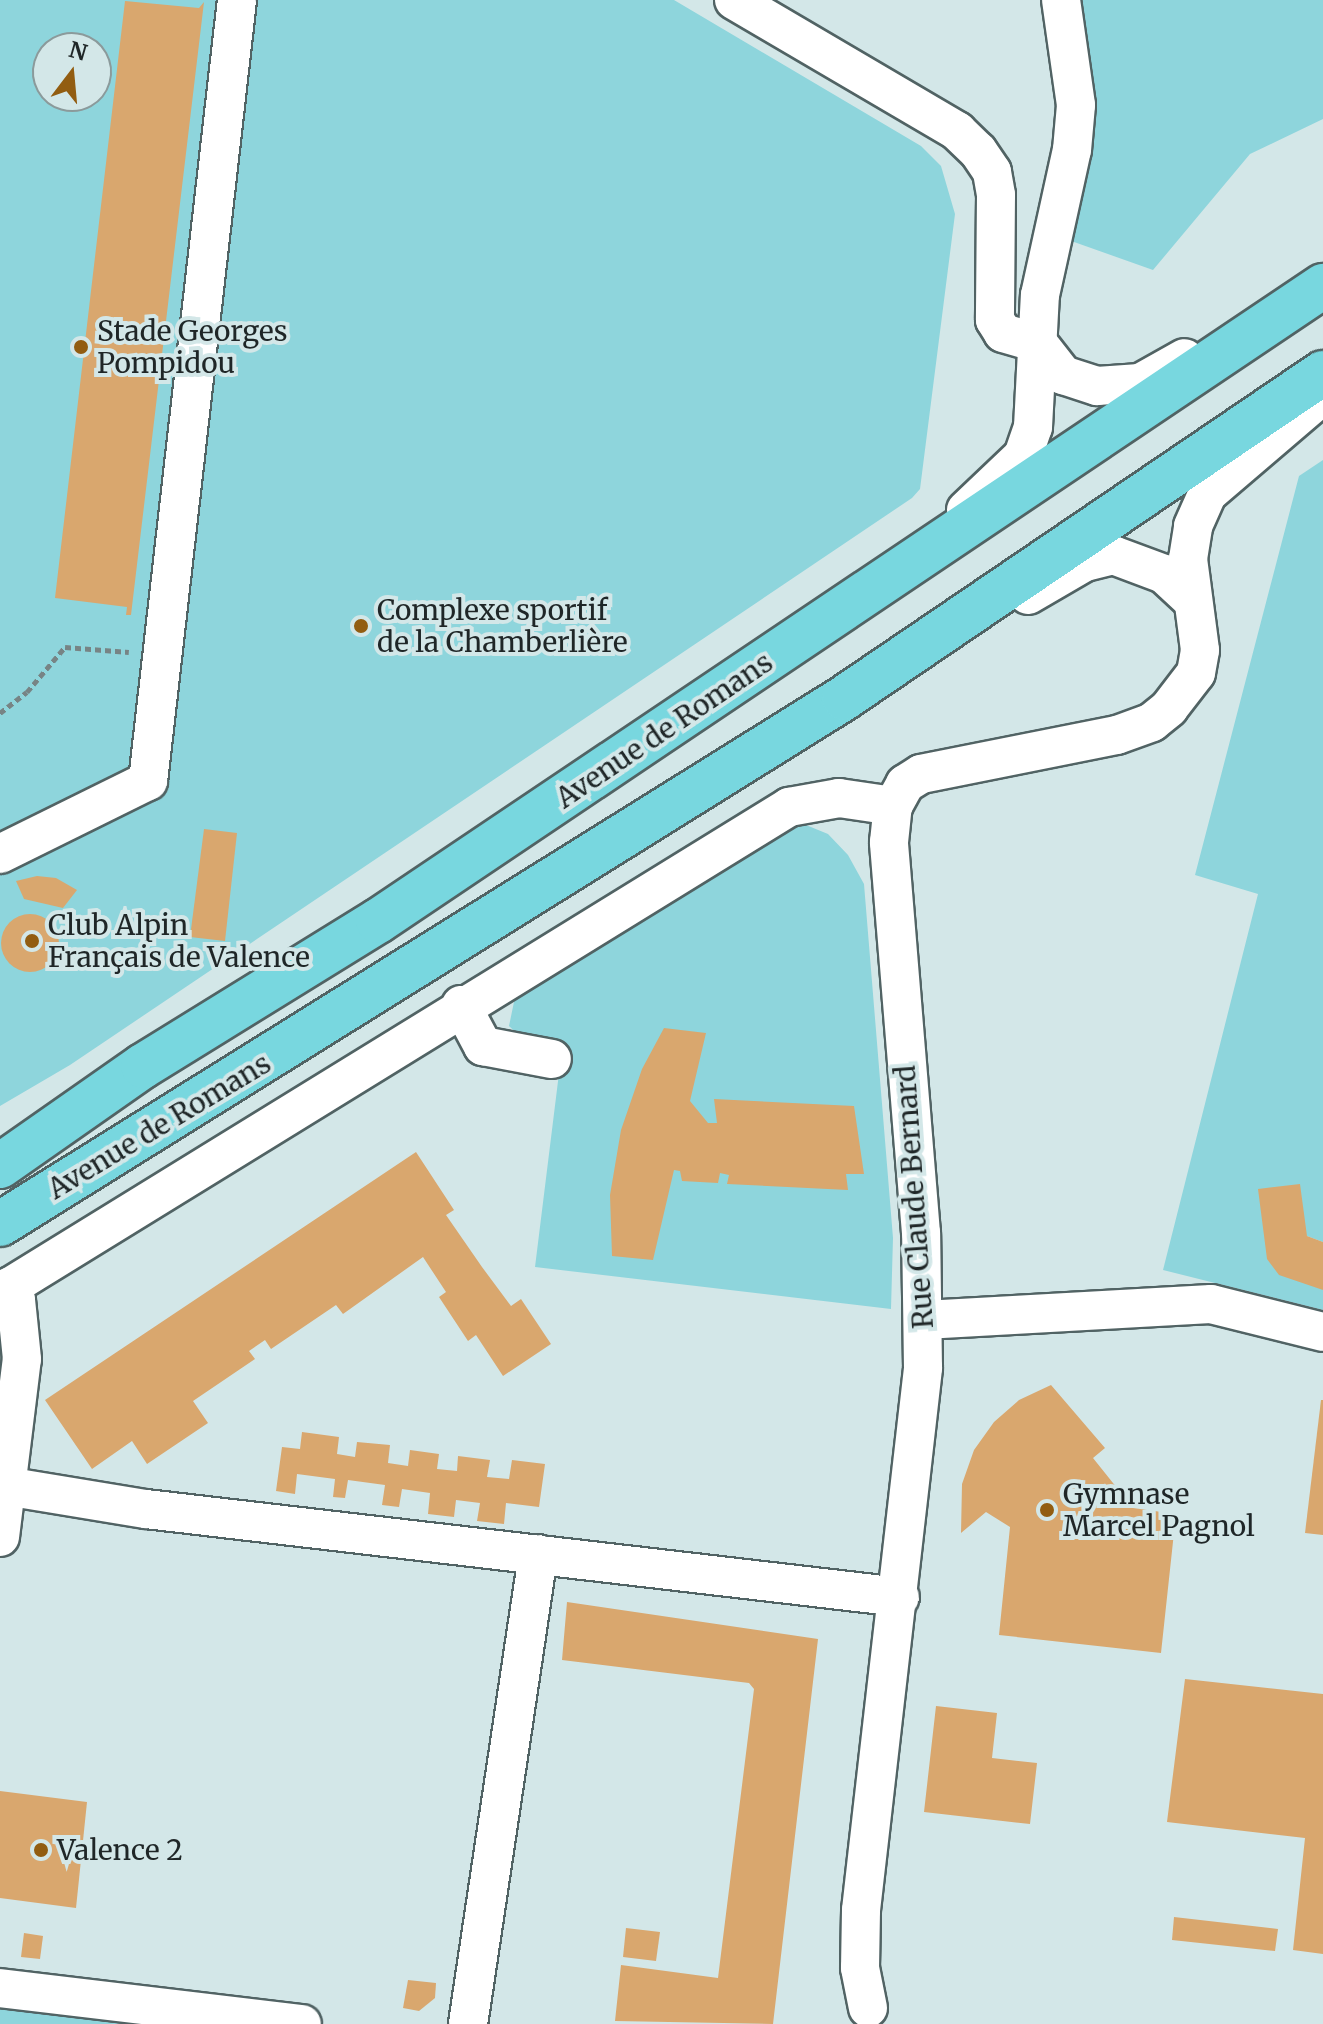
<!DOCTYPE html>
<html>
<head>
<meta charset="utf-8">
<style>
	body { margin:0 }
	#map { position:relative; width:1323px; height:2024px; overflow:hidden; background:#d3e7e8; font-family:Merriweather,serif }
	div>[style] { position:absolute }
	.green>* { inset:0; background:#8ed5dc }
	.building>* { inset:0; background:#d9a76e }
	.round { border-radius:50% }
	.path>* { height:5px; margin-top:-2.5px; transform-origin:0; background:repeating-linear-gradient(90deg,#778485 0 6px,transparent 0 10px) }
	.roads { filter:drop-shadow(2px 0 #516364) drop-shadow(-2px 0 #516364) drop-shadow(0 2px #516364) drop-shadow(0 -2px #516364) }
	.minor>* { height:38px; margin:-19px; padding:0 19px; transform-origin:19px; border-radius:19px; background:#fff }
	.major>* { height:44px; margin:-22px; padding:0 22px; transform-origin:22px; border-radius:22px; background:#78d7df }
	.dots>* { width:22px; height:22px; translate:-50% -50%; box-sizing:border-box; border:4px solid #d3e7e8; border-radius:50% }
	span { translate:-50% -50%; white-space:nowrap; text-align:center; line-height:1.15; -webkit-text-stroke:8px #d3e7e8; paint-order:stroke }
	.poi-label { font-size:28px; color:#1f2627 }
	.left { translate:0 -50%; text-align:left }
	.street-label { font-size:28px; color:#1f2627 }
	.north { position:absolute; left:32px; top:32px; width:80px; height:80px; box-sizing:border-box; background:#d3e7e8; border:2px solid #8b9a9b; border-radius:50%; rotate:16deg; font-size:22px; font-weight:700; line-height:32px; text-align:center; color:#1f2627 }
	.north::after { content:''; display:block; margin:auto; width:28px; height:36px; background:#925d11; clip-path:polygon(50% 0,100% 100%,50% 72%,0 100%) }
</style>
</head>
<body>
<div id="map">
	<div class="green">
		<div style="clip-path:polygon(evenodd,0 0,674px 0,921px 146px,941px 166px,955px 214px,920px 489px,912px 498px,70px 1065px,0 1106px,0 0,48px 48px,96px 48px,96px 96px,48px 96px,48px 48px)"></div>
		<div style="clip-path:polygon(1079px 0,1323px 0,1323px 119px,1250px 154px,1153px 270px,1060px 237px,1094px 123px)"></div>
		<div style="clip-path:polygon(1323px 460px,1323px 1242px,1307px 1236px,1259px 1189px,1323px 1290px,1323px 1310px,1163px 1270px,1258px 894px,1195px 875px,1299px 476px)"></div>
		<div style="clip-path:polygon(784px 816px,828px 834px,848px 855px,864px 884px,893px 1238px,891px 1309px,535px 1267px,562px 1049px,529px 1045px,509px 1026px,519px 978px)"></div>
		<div style="clip-path:polygon(0 2005px,141px 2024px,0 2024px)"></div>
	</div>
	<div class="building">
		<div style="clip-path:polygon(125px 1px,199px 8px,204px 2px,131px 615px,126px 615px,127px 607px,55px 598px)"></div>
		<div style="clip-path:polygon(204px 829px,237px 833px,225px 941px,190px 937px)"></div>
		<div style="clip-path:polygon(37px 876px,56px 878px,77px 890px,63px 908px,24px 899px,16px 881px)"></div>
		<div class="round" style="left:1px;top:914px;width:58px;height:58px"></div>
		<div style="clip-path:polygon(664px 1028px,706px 1033px,690px 1101px,708px 1123px,717px 1123px,714px 1099px,854px 1106px,864px 1174px,846px 1174px,848px 1190px,727px 1184px,729px 1175px,720px 1173px,718px 1183px,682px 1181px,680px 1171px,674px 1170px,653px 1260px,612px 1256px,610px 1195px,621px 1130px,642px 1069px)"></div>
		<div style="clip-path:polygon(416px 1152px,454px 1210px,446px 1215px,482px 1267px,511px 1306px,521px 1299px,551px 1344px,503px 1376px,476px 1335px,468px 1341px,439px 1297px,446px 1292px,423px 1257px,343px 1314px,336px 1305px,271px 1349px,265px 1340px,249px 1351px,255px 1359px,193px 1401px,208px 1423px,147px 1464px,132px 1441px,92px 1469px,45px 1400px)"></div>
		<div style="clip-path:polygon(1300px 1184px,1307px 1236px,1323px 1242px,1323px 1290px,1279px 1275px,1267px 1259px,1258px 1189px)"></div>
		<div style="clip-path:polygon(1051px 1385px,1105px 1448px,1093px 1458px,1133px 1508px,1176px 1514px,1161px 1653px,999px 1635px,1010px 1527px,986px 1512px,961px 1533px,962px 1484px,974px 1450px,994px 1422px,1019px 1400px)"></div>
		<div style="clip-path:polygon(1321px 1400px,1323px 1400px,1323px 1535px,1305px 1533px)"></div>
		<div style="clip-path:polygon(302px 1432px,339px 1437px,337px 1454px,355px 1457px,357px 1442px,390px 1445px,388px 1463px,408px 1466px,410px 1450px,439px 1454px,437px 1469px,457px 1471px,458px 1456px,490px 1460px,487px 1477px,509px 1479px,512px 1460px,545px 1464px,539px 1507px,506px 1503px,504px 1524px,477px 1521px,480px 1503px,456px 1500px,454px 1517px,428px 1514px,430px 1493px,402px 1489px,399px 1507px,382px 1505px,385px 1485px,348px 1480px,345px 1498px,333px 1497px,335px 1479px,297px 1474px,295px 1494px,276px 1491px,282px 1447px,300px 1449px)"></div>
		<div style="clip-path:polygon(567px 1602px,818px 1639px,773px 2024px,615px 2021px,621px 1965px,718px 1978px,754px 1689px,749px 1683px,562px 1660px)"></div>
		<div style="clip-path:polygon(1185px 1679px,1323px 1694px,1323px 1954px,1293px 1950px,1305px 1838px,1167px 1822px)"></div>
		<div style="clip-path:polygon(936px 1706px,997px 1713px,992px 1758px,1037px 1763px,1030px 1824px,924px 1812px)"></div>
		<div style="clip-path:polygon(0 1791px,87px 1802px,76px 1908px,0 1898px)"></div>
		<div style="clip-path:polygon(1174px 1917px,1278px 1929px,1275px 1951px,1172px 1940px)"></div>
		<div style="clip-path:polygon(626px 1928px,660px 1932px,656px 1961px,623px 1957px)"></div>
		<div style="clip-path:polygon(24px 1933px,43px 1936px,40px 1959px,21px 1957px)"></div>
		<div style="clip-path:polygon(408px 1980px,436px 1983px,435px 1998px,419px 2011px,403px 2008px)"></div>
	</div>
	<div class="path">
		<div style="left:0;top:713px;width:34px;rotate:-38deg"></div>
		<div style="left:27px;top:692px;width:59px;rotate:-49.8deg"></div>
		<div style="left:65px;top:647px;width:64px;rotate:4.5deg"></div>
	</div>
	<div class="roads">
		<div class="minor">
			<div style="left:734px;top:0;width:259px;rotate:30.4deg"></div>
			<div style="left:957px;top:131px;width:29px;rotate:44deg"></div>
			<div style="left:978px;top:151px;width:25px;rotate:56deg"></div>
			<div style="left:992px;top:172px;width:23px;rotate:80deg"></div>
			<div style="left:996px;top:195px;width:125px;rotate:90.5deg"></div>
			<div style="left:995px;top:320px;width:15px;rotate:58deg"></div>
			<div style="left:1003px;top:333px;width:36px;rotate:16deg"></div>
			<div style="left:1038px;top:343px;width:41px;rotate:52deg"></div>
			<div style="left:1063px;top:375px;width:36px;rotate:18deg"></div>
			<div style="left:1097px;top:386px;width:43px;rotate:-4deg"></div>
			<div style="left:1140px;top:383px;width:51px;rotate:-29.1deg"></div>
			<div style="left:966px;top:510px;width:79px;rotate:-43.5deg"></div>
			<div style="left:1023px;top:456px;width:31px;rotate:-71deg"></div>
			<div style="left:1033px;top:427px;width:132px;rotate:-87deg"></div>
			<div style="left:1040px;top:295px;width:148px;rotate:-77.6deg"></div>
			<div style="left:1072px;top:150px;width:45px;rotate:-84.9deg"></div>
			<div style="left:1076px;top:105px;width:106px;rotate:-98.1deg"></div>
			<div style="left:1028px;top:595px;width:66px;rotate:-30.1deg"></div>
			<div style="left:1085px;top:562px;width:29px;rotate:-14deg"></div>
			<div style="left:1113px;top:555px;width:54px;rotate:20.4deg"></div>
			<div style="left:1164px;top:574px;width:35px;rotate:43deg"></div>
			<div style="left:0;top:854px;width:165px;rotate:-26.3deg"></div>
			<div style="left:148px;top:781px;width:786px;rotate:-83.5deg"></div>
			<div style="left:461px;top:1005px;width:47px;rotate:61.8deg"></div>
			<div style="left:483px;top:1046px;width:70px;rotate:10.7deg"></div>
			<div style="left:0;top:1293px;width:927px;rotate:-31.63deg"></div>
			<div style="left:789px;top:807px;width:51px;rotate:-10.2deg"></div>
			<div style="left:839px;top:798px;width:55px;rotate:8.4deg"></div>
			<div style="left:924px;top:1320px;width:287px;rotate:-3.2deg"></div>
			<div style="left:1211px;top:1304px;width:115px;rotate:14deg"></div>
			<div style="left:5px;top:1486px;width:143px;rotate:9.3deg"></div>
			<div style="left:146px;top:1509px;width:759px;rotate:6.66deg"></div>
			<div style="left:0;top:1537px;width:179px;rotate:-83deg"></div>
			<div style="left:22px;top:1359px;width:59px;rotate:-95.8deg"></div>
			<div style="left:16px;top:1300px;width:15px;rotate:-118deg"></div>
			<div style="left:0;top:1988px;width:304px;rotate:6.8deg"></div>
			<div style="left:868px;top:2008px;width:41px;rotate:-101.3deg"></div>
			<div style="left:860px;top:1968px;width:58px;rotate:-89deg"></div>
			<div style="left:861px;top:1910px;width:546px;rotate:-83.47deg"></div>
			<div style="left:923px;top:1368px;width:135px;rotate:-90.8deg"></div>
			<div style="left:921px;top:1233px;width:392px;rotate:-94.7deg"></div>
			<div style="left:889px;top:842px;width:36px;rotate:-84deg"></div>
			<div style="left:893px;top:806px;width:25px;rotate:-61deg"></div>
			<div style="left:905px;top:784px;width:19px;rotate:-32deg"></div>
			<div style="left:921px;top:774px;width:200px;rotate:-11.3deg"></div>
			<div style="left:1117px;top:735px;width:37px;rotate:-20deg"></div>
			<div style="left:1152px;top:722px;width:22px;rotate:-39deg"></div>
			<div style="left:1169px;top:708px;width:44px;rotate:-52.4deg"></div>
			<div style="left:1196px;top:673px;width:23px;rotate:-80deg"></div>
			<div style="left:1200px;top:650px;width:92px;rotate:-97.5deg"></div>
			<div style="left:1188px;top:559px;width:33px;rotate:-81deg"></div>
			<div style="left:1193px;top:526px;width:35px;rotate:-66deg"></div>
			<div style="left:1207px;top:494px;width:153px;rotate:-40.5deg"></div>
			<div style="left:468px;top:2024px;width:475px;rotate:-81.5deg"></div>
		</div>
		<div class="major">
			<div style="left:0;top:1166px;width:174px;rotate:-35deg"></div>
			<div style="left:143px;top:1066px;width:276px;rotate:-31.7deg"></div>
			<div style="left:378px;top:921px;width:1139px;rotate:-33.9deg"></div>
			<div style="left:0;top:1224px;width:994px;rotate:-31.93deg"></div>
			<div style="left:844px;top:698px;width:579px;rotate:-34.16deg"></div>
		</div>
	</div>
	<div class="dots">
		<div style="left:81px;top:347px;background:#925d11"></div>
		<div style="left:361px;top:626px;background:#925d11"></div>
		<div style="left:32px;top:941px;background:#925d11"></div>
		<div style="left:1047px;top:1510px;background:#925d11"></div>
		<div style="left:41px;top:1850px;background:#925d11"></div>
	</div>
	<div class="poi-label">
		<span class="left" style="left:97px;top:347px">Stade Georges<br>Pompidou</span>
		<span class="left" style="left:377px;top:626px">Complexe sportif<br>de la Chamberlière</span>
		<span class="left" style="left:48px;top:941px">Club Alpin<br>Français de Valence</span>
		<span class="left" style="left:1063px;top:1510px">Gymnase<br>Marcel Pagnol</span>
		<span class="left" style="left:57px;top:1850px">Valence 2</span>
	</div>
	<div class="street-label">
		<span style="left:664px;top:730px;rotate:-34deg">Avenue de Romans</span>
		<span style="left:159px;top:1126px;rotate:-31deg">Avenue de Romans</span>
		<span style="left:914px;top:1197px;rotate:-94deg">Rue Claude Bernard</span>
	</div>
	<div class="north">N</div>
</div>
</body>
</html>
